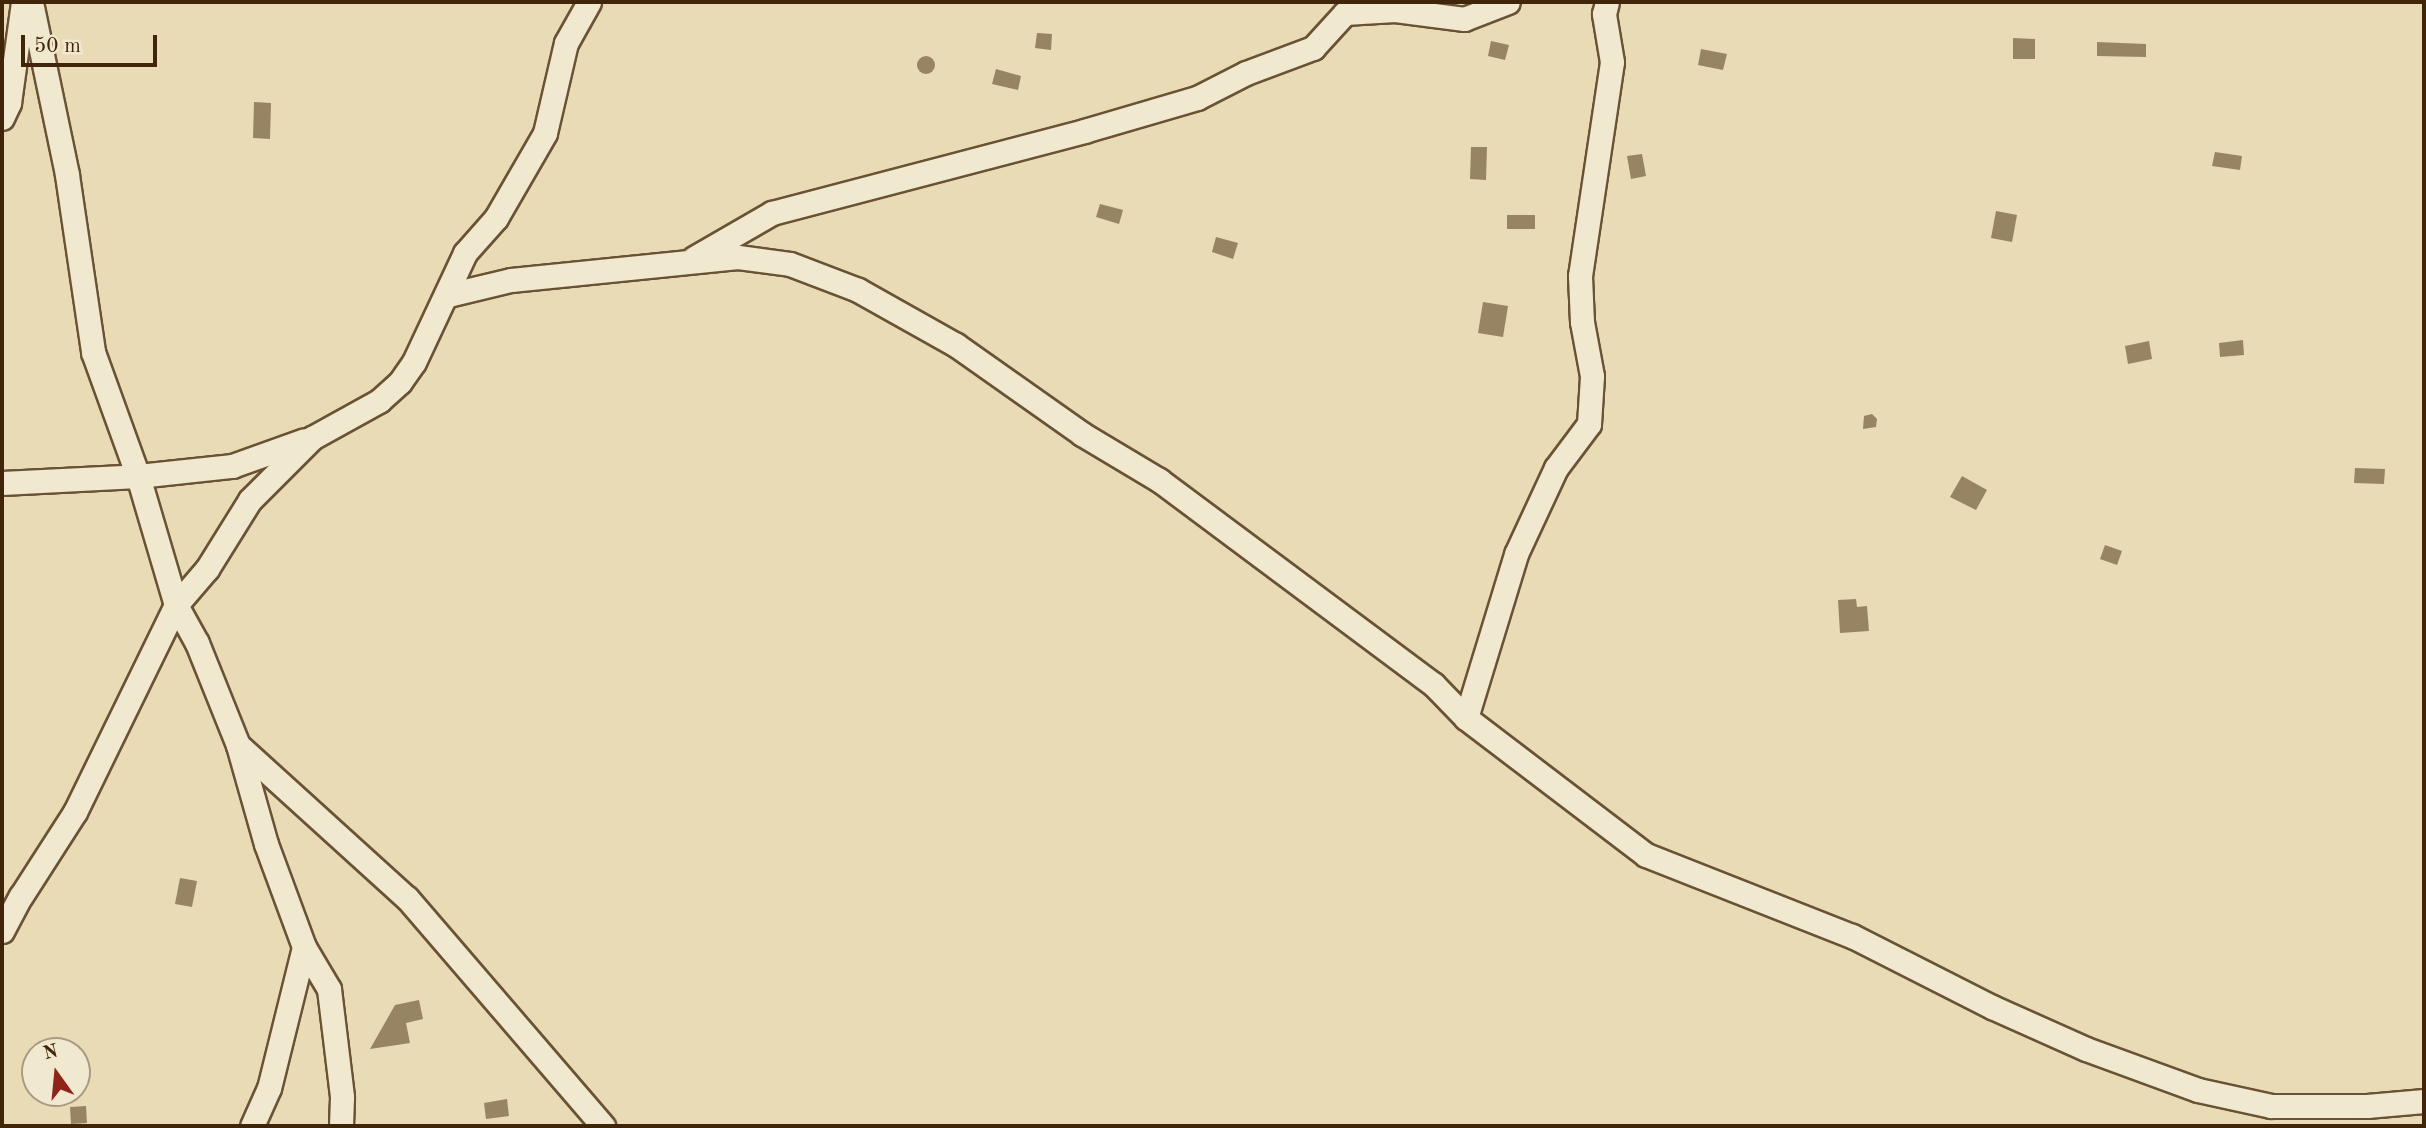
<!DOCTYPE html>
<html>
<head>
<meta charset="utf-8">
<style>
	body { margin:0 }
	#map { position:relative; width:2426px; height:1128px; overflow:hidden; background:#e8dbb5; font-family:"Old Standard TT",serif }
	div>[style] { position:absolute }
	.building>* { inset:0; background:#978463 }
	.round { border-radius:50% }
	.roads { filter:drop-shadow(2px 0 #6a5235) drop-shadow(-2px 0 #6a5235) drop-shadow(0 2px #6a5235) drop-shadow(0 -2px #6a5235) }
	.minor>* { height:23px; margin:-11.5px; padding:0 11.5px; transform-origin:11.5px; border-radius:11.5px; background:#f0e8cf }
	span { translate:-50% -50%; white-space:nowrap; text-align:center; line-height:1.15; -webkit-text-stroke:5px #f0e8cf; paint-order:stroke }
	.frame { position:absolute; inset:0; border:4px solid #40250a; pointer-events:none }
	.north { position:absolute; left:21px; top:1037px; width:70px; height:70px; box-sizing:border-box; background:#f0e8cf; border:2px solid #aa9a80; border-radius:50%; rotate:345deg; font-size:19px; font-weight:700; line-height:28px; text-align:center; color:#40250a }
	.north::after { content:''; display:block; margin:auto; width:24px; height:32px; background:#8f2418; clip-path:polygon(50% 0,100% 100%,50% 72%,0 100%) }
	.scale { position:absolute; left:21px; top:35px; width:136px; height:32px; box-sizing:border-box; border:4px solid #40250a; border-top:0; padding-left:9px; font-size:21px; line-height:24px; white-space:nowrap; color:#40250a; -webkit-text-stroke:5px #f0e8cf; paint-order:stroke }
</style>
</head>
<body>
<div id="map">
	<div class="building">
		<div style="clip-path:polygon(1037px 33px,1052px 34px,1051px 50px,1035px 48px)"></div>
		<div style="clip-path:polygon(2013px 38px,2035px 39px,2035px 59px,2013px 59px)"></div>
		<div style="clip-path:polygon(1491px 41px,1509px 45px,1505px 60px,1488px 56px)"></div>
		<div style="clip-path:polygon(2097px 42px,2146px 44px,2146px 57px,2097px 56px)"></div>
		<div style="clip-path:polygon(1701px 49px,1727px 54px,1723px 70px,1698px 65px)"></div>
		<div class="round" style="left:917px;top:56px;width:18px;height:18px"></div>
		<div style="clip-path:polygon(996px 69px,1021px 76px,1018px 90px,992px 84px)"></div>
		<div style="clip-path:polygon(254px 102px,271px 103px,270px 139px,253px 138px)"></div>
		<div style="clip-path:polygon(1471px 147px,1487px 147px,1486px 180px,1470px 179px)"></div>
		<div style="clip-path:polygon(2215px 152px,2242px 156px,2240px 170px,2212px 166px)"></div>
		<div style="clip-path:polygon(1642px 154px,1646px 176px,1631px 179px,1627px 156px)"></div>
		<div style="clip-path:polygon(1100px 204px,1123px 210px,1119px 224px,1096px 217px)"></div>
		<div style="clip-path:polygon(1996px 211px,2017px 215px,2012px 242px,1991px 238px)"></div>
		<div style="clip-path:polygon(1507px 215px,1535px 215px,1535px 229px,1507px 229px)"></div>
		<div style="clip-path:polygon(1216px 237px,1238px 243px,1233px 259px,1212px 252px)"></div>
		<div style="clip-path:polygon(1483px 302px,1508px 306px,1503px 337px,1478px 333px)"></div>
		<div style="clip-path:polygon(2243px 340px,2244px 355px,2220px 357px,2219px 343px)"></div>
		<div style="clip-path:polygon(2149px 341px,2152px 359px,2128px 364px,2125px 346px)"></div>
		<div style="clip-path:polygon(1872px 414px,1877px 419px,1876px 427px,1863px 429px,1864px 416px)"></div>
		<div style="clip-path:polygon(2355px 468px,2385px 469px,2384px 484px,2354px 483px)"></div>
		<div style="clip-path:polygon(1962px 476px,1987px 490px,1976px 510px,1950px 497px)"></div>
		<div style="clip-path:polygon(2105px 545px,2122px 551px,2117px 565px,2100px 559px)"></div>
		<div style="clip-path:polygon(1856px 599px,1857px 607px,1867px 606px,1869px 631px,1840px 633px,1838px 600px)"></div>
		<div style="clip-path:polygon(180px 878px,197px 881px,192px 907px,175px 904px)"></div>
		<div style="clip-path:polygon(419px 1000px,423px 1019px,406px 1023px,410px 1043px,370px 1049px,395px 1005px)"></div>
		<div style="clip-path:polygon(507px 1099px,509px 1116px,486px 1119px,484px 1103px)"></div>
		<div style="clip-path:polygon(86px 1106px,87px 1123px,71px 1124px,70px 1107px)"></div>
	</div>
	<div class="roads">
		<div class="minor">
			<div style="left:31px;top:2px;width:177px;rotate:78.2deg"></div>
			<div style="left:67px;top:175px;width:179px;rotate:81.6deg"></div>
			<div style="left:93px;top:352px;width:132px;rotate:70.1deg"></div>
			<div style="left:138px;top:476px;width:134px;rotate:73.6deg"></div>
			<div style="left:176px;top:605px;width:43px;rotate:61.1deg"></div>
			<div style="left:197px;top:643px;width:110px;rotate:68.1deg"></div>
			<div style="left:238px;top:745px;width:228px;rotate:42.2deg"></div>
			<div style="left:407px;top:898px;width:301px;rotate:49.3deg"></div>
			<div style="left:2px;top:118px;width:17px;rotate:-65deg"></div>
			<div style="left:9px;top:103px;width:102px;rotate:-82.1deg"></div>
			<div style="left:694px;top:258px;width:90px;rotate:-30deg"></div>
			<div style="left:772px;top:213px;width:323px;rotate:-14.7deg"></div>
			<div style="left:1084px;top:131px;width:118px;rotate:-16.3deg"></div>
			<div style="left:1197px;top:98px;width:55px;rotate:-27deg"></div>
			<div style="left:1246px;top:73px;width:72px;rotate:-20.5deg"></div>
			<div style="left:1313px;top:48px;width:47px;rotate:-47.6deg"></div>
			<div style="left:1345px;top:13px;width:50px;rotate:-3.4deg"></div>
			<div style="left:1395px;top:10px;width:70px;rotate:7.4deg"></div>
			<div style="left:1464px;top:19px;width:47px;rotate:-21.1deg"></div>
			<div style="left:448px;top:295px;width:65px;rotate:-13.4deg"></div>
			<div style="left:511px;top:280px;width:228px;rotate:-5.8deg"></div>
			<div style="left:738px;top:257px;width:52px;rotate:7.7deg"></div>
			<div style="left:790px;top:264px;width:73px;rotate:20.9deg"></div>
			<div style="left:858px;top:290px;width:112px;rotate:29.3deg"></div>
			<div style="left:956px;top:345px;width:154px;rotate:35.2deg"></div>
			<div style="left:1082px;top:434px;width:90px;rotate:30.9deg"></div>
			<div style="left:1159px;top:480px;width:342px;rotate:36.7deg"></div>
			<div style="left:1433px;top:684px;width:47px;rotate:45.9deg"></div>
			<div style="left:1466px;top:718px;width:226px;rotate:37.3deg"></div>
			<div style="left:1646px;top:855px;width:221px;rotate:21.5deg"></div>
			<div style="left:1852px;top:936px;width:157px;rotate:26.9deg"></div>
			<div style="left:1992px;top:1007px;width:103px;rotate:24.1deg"></div>
			<div style="left:2086px;top:1049px;width:119px;rotate:20.1deg"></div>
			<div style="left:2198px;top:1090px;width:75px;rotate:12.4deg"></div>
			<div style="left:2271px;top:1106px;width:96px"></div>
			<div style="left:2367px;top:1106px;width:57px;rotate:-5deg"></div>
			<div style="left:2px;top:483px;width:136px;rotate:-2.9deg"></div>
			<div style="left:138px;top:476px;width:95px;rotate:-6.1deg"></div>
			<div style="left:232px;top:466px;width:77px;rotate:-19.6deg"></div>
			<div style="left:1466px;top:718px;width:171px;rotate:-73deg"></div>
			<div style="left:1516px;top:554px;width:95px;rotate:-65.1deg"></div>
			<div style="left:1556px;top:468px;width:55px;rotate:-53.1deg"></div>
			<div style="left:1589px;top:424px;width:48px;rotate:-86.4deg"></div>
			<div style="left:1592px;top:376px;width:55px;rotate:-100.5deg"></div>
			<div style="left:1582px;top:322px;width:46px;rotate:-92.5deg"></div>
			<div style="left:1580px;top:276px;width:216px;rotate:-81.5deg"></div>
			<div style="left:1612px;top:62px;width:49px;rotate:-99.5deg"></div>
			<div style="left:1604px;top:14px;width:12px;rotate:-76deg"></div>
			<div style="left:238px;top:745px;width:103px;rotate:74.2deg"></div>
			<div style="left:266px;top:844px;width:110px;rotate:69.7deg"></div>
			<div style="left:304px;top:947px;width:145px;rotate:103.9deg"></div>
			<div style="left:269px;top:1088px;width:42px;rotate:114.1deg"></div>
			<div style="left:2px;top:931px;width:40px;rotate:-62deg"></div>
			<div style="left:21px;top:896px;width:100px;rotate:-57.3deg"></div>
			<div style="left:75px;top:812px;width:230px;rotate:-64deg"></div>
			<div style="left:176px;top:605px;width:48px;rotate:-49.3deg"></div>
			<div style="left:207px;top:569px;width:81px;rotate:-58.1deg"></div>
			<div style="left:250px;top:500px;width:88px;rotate:-45deg"></div>
			<div style="left:312px;top:438px;width:77px;rotate:-28.9deg"></div>
			<div style="left:379px;top:401px;width:28px;rotate:-42deg"></div>
			<div style="left:400px;top:382px;width:24px;rotate:-55deg"></div>
			<div style="left:414px;top:362px;width:120px;rotate:-64.9deg"></div>
			<div style="left:465px;top:253px;width:47px;rotate:-48.5deg"></div>
			<div style="left:496px;top:218px;width:98px;rotate:-60deg"></div>
			<div style="left:545px;top:133px;width:92px;rotate:-76.9deg"></div>
			<div style="left:566px;top:43px;width:47px;rotate:-60.7deg"></div>
			<div style="left:304px;top:947px;width:49px;rotate:59.2deg"></div>
			<div style="left:329px;top:989px;width:109px;rotate:83.1deg"></div>
			<div style="left:342px;top:1097px;width:29px;rotate:92deg"></div>
		</div>
	</div>
	<div class="frame"></div>
	<div class="north">N</div>
	<div class="scale">50 m</div>
</div>
</body>
</html>
